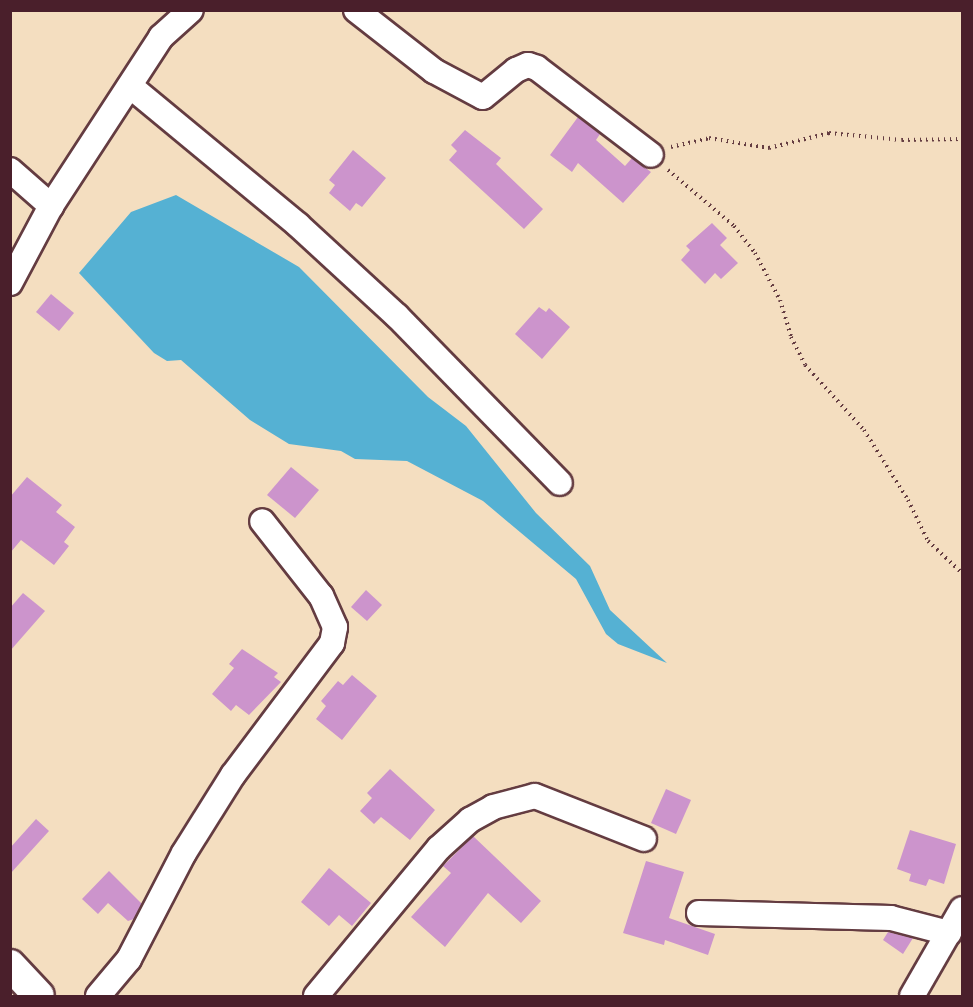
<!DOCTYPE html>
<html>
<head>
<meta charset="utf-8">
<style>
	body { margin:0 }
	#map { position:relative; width:973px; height:1007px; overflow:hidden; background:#f4dec0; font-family:"IM FELL Great Primer",serif }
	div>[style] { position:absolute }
	.water>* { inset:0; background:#55b1d3 }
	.building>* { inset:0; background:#cc94cc }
	.path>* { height:4px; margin-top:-2px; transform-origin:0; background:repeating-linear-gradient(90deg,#643c41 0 1.5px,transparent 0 6px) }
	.roads { filter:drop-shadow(2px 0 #643c41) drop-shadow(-2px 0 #643c41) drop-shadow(0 2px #643c41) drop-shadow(0 -2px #643c41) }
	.minor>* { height:24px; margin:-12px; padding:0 12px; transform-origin:12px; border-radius:12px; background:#fff }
	.tertiary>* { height:30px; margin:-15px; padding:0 15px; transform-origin:15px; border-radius:15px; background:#fff }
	span { translate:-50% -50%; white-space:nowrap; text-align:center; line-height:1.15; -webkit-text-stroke:5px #fcf5e5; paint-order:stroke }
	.frame { position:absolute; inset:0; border:12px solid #4a1f2b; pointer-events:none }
</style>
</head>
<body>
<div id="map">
	<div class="water">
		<div style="clip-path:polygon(176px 195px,299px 267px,428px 397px,466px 426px,536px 513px,590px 566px,610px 610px,667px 663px,618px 644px,606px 634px,576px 579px,483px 501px,407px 461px,355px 459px,341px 451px,289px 444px,250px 420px,181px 360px,167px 361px,154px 353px,79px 273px,131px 212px)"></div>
	</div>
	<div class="building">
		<div style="clip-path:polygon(578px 117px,600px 134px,596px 140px,625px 166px,632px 158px,651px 172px,623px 203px,578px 163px,572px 172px,550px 155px)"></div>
		<div style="clip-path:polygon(465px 130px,501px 158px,496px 164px,543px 209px,524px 229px,449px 160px,457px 151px,451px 145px)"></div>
		<div style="clip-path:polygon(353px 150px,386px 178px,362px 207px,356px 203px,350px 211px,329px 193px,335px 185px,329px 180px)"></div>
		<div style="clip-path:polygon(712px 223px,727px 238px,720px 245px,738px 263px,721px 279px,715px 273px,705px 284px,681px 260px,690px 250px,686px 246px)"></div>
		<div style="clip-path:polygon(51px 294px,74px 313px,59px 331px,36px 312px)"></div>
		<div style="clip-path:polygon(539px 307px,546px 312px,549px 308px,570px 327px,542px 359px,515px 334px)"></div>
		<div style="clip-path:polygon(291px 467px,319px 490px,295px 518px,267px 495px)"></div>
		<div style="clip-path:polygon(27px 477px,62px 505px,56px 512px,75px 527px,64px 542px,69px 546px,54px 565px,21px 540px,10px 553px,10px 497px)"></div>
		<div style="clip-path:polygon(366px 590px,382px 605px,367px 621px,351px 607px)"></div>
		<div style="clip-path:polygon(23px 593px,45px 611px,10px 651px,10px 608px)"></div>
		<div style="clip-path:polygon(242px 649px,278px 673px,274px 677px,281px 682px,249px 715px,236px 705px,231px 711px,212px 694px,234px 668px,229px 664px)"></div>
		<div style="clip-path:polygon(352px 675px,377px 696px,342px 740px,316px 719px,326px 706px,321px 701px,338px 681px,343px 685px)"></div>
		<div style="clip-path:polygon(390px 769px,435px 810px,410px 840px,381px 817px,374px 824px,360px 811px,372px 798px,367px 793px)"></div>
		<div style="clip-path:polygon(666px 789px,691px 800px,676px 834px,651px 823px)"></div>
		<div style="clip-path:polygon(36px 819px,49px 831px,10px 874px,10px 848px)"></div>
		<div style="clip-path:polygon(910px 830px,956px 844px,944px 884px,929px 879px,926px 886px,909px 881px,911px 874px,897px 869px)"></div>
		<div style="clip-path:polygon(473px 836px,541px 901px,521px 923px,488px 893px,445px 947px,411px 917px,451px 873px,443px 866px)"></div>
		<div style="clip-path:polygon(646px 861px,684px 872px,669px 918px,715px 934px,708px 955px,665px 940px,664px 945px,623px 933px)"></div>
		<div style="clip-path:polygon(329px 868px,371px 903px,352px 926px,339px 915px,329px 926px,301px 902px)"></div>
		<div style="clip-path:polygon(109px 871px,142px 904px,134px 919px,128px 921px,108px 903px,98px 914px,82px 899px)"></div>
		<div style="clip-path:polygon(888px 932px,913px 938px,903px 954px,883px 940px)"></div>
	</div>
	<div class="path">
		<div style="left:671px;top:147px;width:39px;rotate:-13deg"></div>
		<div style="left:709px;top:138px;width:61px;rotate:9.5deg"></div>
		<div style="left:769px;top:148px;width:62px;rotate:-14deg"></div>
		<div style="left:829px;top:133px;width:73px;rotate:5.5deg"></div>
		<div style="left:902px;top:140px;width:60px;rotate:-1deg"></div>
		<div style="left:668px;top:170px;width:87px;rotate:40.3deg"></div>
		<div style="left:734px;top:226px;width:34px;rotate:52deg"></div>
		<div style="left:755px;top:253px;width:53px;rotate:62deg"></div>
		<div style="left:780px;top:300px;width:39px;rotate:73deg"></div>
		<div style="left:791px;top:337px;width:31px;rotate:63deg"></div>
		<div style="left:805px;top:365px;width:88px;rotate:47.8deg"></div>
		<div style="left:864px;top:430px;width:83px;rotate:57.8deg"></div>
		<div style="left:908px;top:500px;width:46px;rotate:64deg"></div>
		<div style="left:928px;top:541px;width:47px;rotate:43.3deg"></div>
	</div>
	<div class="roads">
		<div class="minor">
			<div style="left:356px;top:10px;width:99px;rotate:38deg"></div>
			<div style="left:434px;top:71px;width:55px;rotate:28deg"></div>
			<div style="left:483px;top:97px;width:43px;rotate:-39.3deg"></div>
			<div style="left:516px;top:70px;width:13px;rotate:-23deg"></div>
			<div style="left:528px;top:65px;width:9px;rotate:18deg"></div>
			<div style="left:537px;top:68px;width:143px;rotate:37.3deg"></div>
			<div style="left:130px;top:86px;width:218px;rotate:39.6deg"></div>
			<div style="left:298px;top:225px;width:134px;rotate:42.6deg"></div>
			<div style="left:397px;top:316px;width:233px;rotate:45.7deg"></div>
			<div style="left:10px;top:170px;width:55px;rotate:41.3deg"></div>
			<div style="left:10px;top:283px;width:87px;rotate:-62deg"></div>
			<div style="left:51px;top:206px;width:202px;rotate:-56.9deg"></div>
			<div style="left:161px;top:37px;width:40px;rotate:-42deg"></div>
			<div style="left:699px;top:913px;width:192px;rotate:1.5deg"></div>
			<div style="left:891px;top:918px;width:60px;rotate:14.5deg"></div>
			<div style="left:98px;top:996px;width:48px;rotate:-50deg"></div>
			<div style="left:129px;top:959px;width:119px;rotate:-62.6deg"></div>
			<div style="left:184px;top:853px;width:92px;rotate:-57.9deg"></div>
			<div style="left:233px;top:775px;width:165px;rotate:-53.1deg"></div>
			<div style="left:332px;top:643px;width:16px;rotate:-79deg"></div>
			<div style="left:335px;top:627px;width:34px;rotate:-114deg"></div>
			<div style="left:321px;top:596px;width:95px;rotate:-128.2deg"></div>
			<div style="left:316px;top:996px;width:192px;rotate:-50.3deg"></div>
			<div style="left:439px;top:848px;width:42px;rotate:-42.1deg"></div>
			<div style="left:470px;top:820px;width:26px;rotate:-29deg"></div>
			<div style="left:493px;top:807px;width:43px;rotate:-14.7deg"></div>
			<div style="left:535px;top:796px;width:117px;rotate:21.5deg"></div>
			<div style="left:912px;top:996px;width:100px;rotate:-60.1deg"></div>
		</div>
		<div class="tertiary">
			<div style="left:10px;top:965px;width:42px;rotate:46.9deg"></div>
		</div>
	</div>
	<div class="frame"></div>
</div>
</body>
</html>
